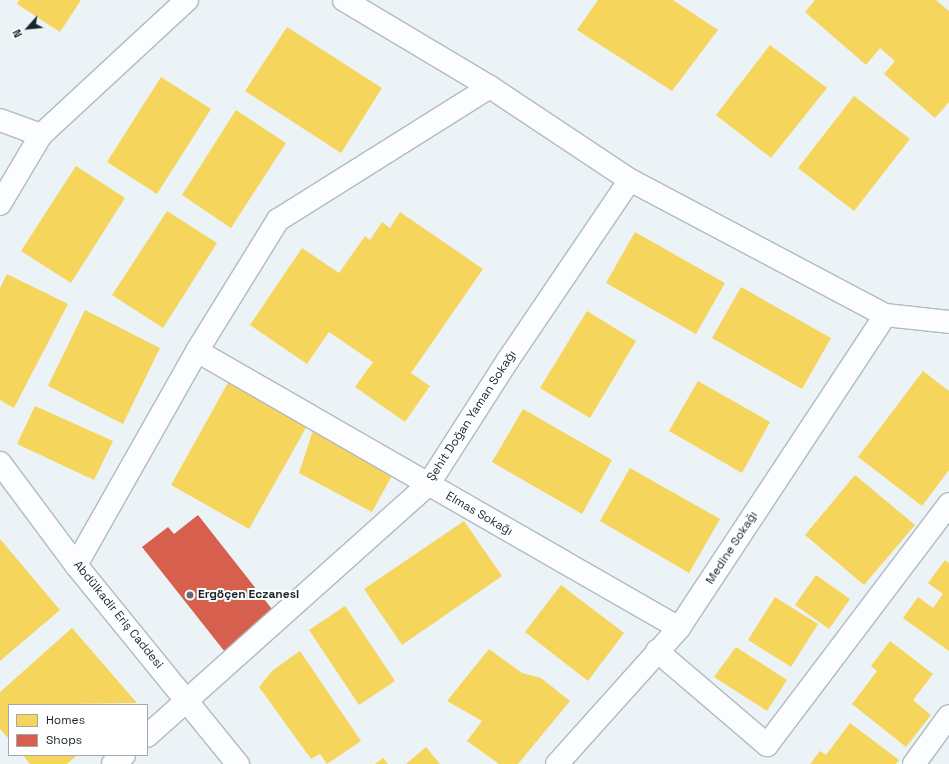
<!DOCTYPE html>
<html>
<head>
<meta charset="utf-8">
<style>
	body { margin:0 }
	#map { position:relative; width:949px; height:764px; overflow:hidden; background:#ebf3f7; font-family:"Space Grotesk",sans-serif }
	div>[style] { position:absolute }
	.homes>* { inset:0; background:#f6d55c }
	.shops>* { inset:0; background:#d6604d }
	.roads { filter:drop-shadow(1px 0 #b1bbbf) drop-shadow(-1px 0 #b1bbbf) drop-shadow(0 1px #b1bbbf) drop-shadow(0 -1px #b1bbbf) }
	.minor>* { height:22px; margin:-11px; padding:0 11px; transform-origin:11px; border-radius:11px; background:#fcfdfe }
	.major>* { height:22px; margin:-11px; padding:0 11px; transform-origin:11px; border-radius:11px; background:#fcfdfe }
	.dots>* { width:11px; height:11px; translate:-50% -50%; box-sizing:border-box; border:2px solid #fff; border-radius:50% }
	span { translate:-50% -50%; white-space:nowrap; text-align:center; line-height:1.15; -webkit-text-stroke:4px #fff; paint-order:stroke }
	.street-label { font-size:12px; color:#17262c }
	.poi-label { font-size:12px; color:#17262c; font-weight:700 }
	.left { translate:0 -50%; text-align:left }
	.legend { position:absolute; left:8px; top:704px; width:140px; height:52px; box-sizing:border-box; background:#fff; border:1px solid #a2a8ab; margin:0; padding:5px 7px; list-style:none; font-size:12px; color:#17262c }
	.legend li { display:flex; align-items:center; gap:8px; height:20px }
	.legend b { width:20px; border:1px solid #a2a8ab }
	.north { position:absolute; left:8px; top:8px; width:40px; height:40px; -webkit-text-stroke:3px #fff; paint-order:stroke; rotate:243deg; font-size:11px; font-weight:700; line-height:16px; text-align:center; color:#17262c }
	.north::after { content:''; display:block; margin:auto; width:14px; height:18px; background:#17262c; clip-path:polygon(50% 0,100% 100%,50% 72%,0 100%) }
</style>
</head>
<body>
<div id="map">
	<div class="homes">
		<div style="clip-path:polygon(19px 0,81px 0,60px 32px,17px 4px)"></div>
		<div style="clip-path:polygon(598px 0,673px 0,718px 30px,672px 91px,577px 30px)"></div>
		<div style="clip-path:polygon(815px 0,936px 0,949px 11px,949px 102px,935px 118px,884px 74px,895px 61px,880px 48px,866px 65px,805px 12px)"></div>
		<div style="clip-path:polygon(287px 27px,382px 88px,341px 153px,245px 91px)"></div>
		<div style="clip-path:polygon(770px 45px,827px 88px,771px 158px,716px 115px)"></div>
		<div style="clip-path:polygon(161px 77px,211px 109px,157px 194px,107px 162px)"></div>
		<div style="clip-path:polygon(854px 96px,910px 139px,854px 211px,798px 168px)"></div>
		<div style="clip-path:polygon(236px 110px,286px 143px,231px 228px,182px 195px)"></div>
		<div style="clip-path:polygon(76px 166px,125px 198px,71px 283px,21px 251px)"></div>
		<div style="clip-path:polygon(167px 211px,217px 243px,163px 328px,112px 295px)"></div>
		<div style="clip-path:polygon(400px 212px,483px 269px,411px 373px,430px 386px,405px 422px,355px 387px,373px 362px,329px 332px,307px 364px,250px 325px,302px 248px,339px 273px,365px 236px,370px 240px,382px 222px,390px 228px)"></div>
		<div style="clip-path:polygon(635px 232px,725px 283px,696px 334px,606px 283px)"></div>
		<div style="clip-path:polygon(7px 274px,68px 304px,14px 408px,0 400px,0 288px)"></div>
		<div style="clip-path:polygon(741px 287px,831px 338px,802px 389px,712px 338px)"></div>
		<div style="clip-path:polygon(85px 310px,160px 348px,123px 424px,48px 386px)"></div>
		<div style="clip-path:polygon(587px 311px,636px 341px,590px 418px,540px 388px)"></div>
		<div style="clip-path:polygon(923px 371px,949px 391px,949px 470px,922px 506px,858px 457px)"></div>
		<div style="clip-path:polygon(229px 381px,307px 426px,249px 529px,171px 485px)"></div>
		<div style="clip-path:polygon(698px 381px,770px 422px,742px 473px,669px 431px)"></div>
		<div style="clip-path:polygon(35px 406px,113px 441px,94px 480px,17px 444px)"></div>
		<div style="clip-path:polygon(523px 409px,612px 460px,582px 514px,492px 462px)"></div>
		<div style="clip-path:polygon(314px 427px,395px 470px,372px 512px,299px 473px)"></div>
		<div style="clip-path:polygon(630px 468px,720px 519px,689px 573px,600px 521px)"></div>
		<div style="clip-path:polygon(855px 475px,915px 525px,864px 585px,805px 535px)"></div>
		<div style="clip-path:polygon(464px 521px,502px 576px,402px 645px,364px 589px)"></div>
		<div style="clip-path:polygon(0 539px,60px 610px,0 661px)"></div>
		<div style="clip-path:polygon(945px 560px,949px 563px,949px 651px,903px 618px,918px 597px,933px 608px,943px 594px,928px 583px)"></div>
		<div style="clip-path:polygon(816px 575px,850px 599px,829px 629px,795px 605px)"></div>
		<div style="clip-path:polygon(561px 585px,624px 633px,588px 681px,525px 632px)"></div>
		<div style="clip-path:polygon(775px 597px,818px 624px,791px 667px,748px 640px)"></div>
		<div style="clip-path:polygon(345px 606px,395px 681px,359px 705px,309px 630px)"></div>
		<div style="clip-path:polygon(72px 628px,137px 703px,9px 705px,9px 739px,0 729px,0 692px)"></div>
		<div style="clip-path:polygon(890px 641px,933px 674px,913px 700px,931px 715px,906px 747px,852px 704px,877px 671px,871px 666px)"></div>
		<div style="clip-path:polygon(736px 647px,787px 680px,767px 711px,714px 677px)"></div>
		<div style="clip-path:polygon(489px 649px,522px 673px,541px 678px,570px 701px,518px 764px,499px 764px,467px 741px,482px 721px,447px 701px)"></div>
		<div style="clip-path:polygon(300px 651px,361px 741px,327px 764px,320px 754px,311px 759px,259px 687px,273px 670px)"></div>
		<div style="clip-path:polygon(850px 723px,899px 760px,896px 764px,810px 764px,820px 751px,826px 755px)"></div>
		<div style="clip-path:polygon(426px 747px,440px 764px,406px 764px)"></div>
		<div style="clip-path:polygon(23px 755px,77px 755px,67px 764px,30px 764px)"></div>
		<div style="clip-path:polygon(383px 758px,388px 764px,375px 764px)"></div>
	</div>
	<div class="shops">
		<div style="clip-path:polygon(198px 515px,275px 613px,225px 652px,142px 547px,168px 527px,174px 534px)"></div>
	</div>
	<div class="roads">
		<div class="minor">
			<div style="left:344px;top:0;width:170px;rotate:30.8deg"></div>
			<div style="left:490px;top:87px;width:168px;rotate:33.6deg"></div>
			<div style="left:630px;top:180px;width:289px;rotate:27.9deg"></div>
			<div style="left:885px;top:315px;width:64px;rotate:6.2deg"></div>
			<div style="left:0;top:120px;width:44px;rotate:20.1deg"></div>
			<div style="left:0;top:204px;width:80px;rotate:-59.3deg"></div>
			<div style="left:41px;top:135px;width:199px;rotate:-42.8deg"></div>
			<div style="left:197px;top:351px;width:556px;rotate:29.89deg"></div>
			<div style="left:76px;top:565px;width:246px;rotate:-60.5deg"></div>
			<div style="left:197px;top:351px;width:154px;rotate:-58.3deg"></div>
			<div style="left:278px;top:220px;width:250px;rotate:-32.1deg"></div>
			<div style="left:657px;top:651px;width:145px;rotate:40.5deg"></div>
			<div style="left:767px;top:745px;width:302px;rotate:-52.9deg"></div>
			<div style="left:147px;top:736px;width:377px;rotate:-41.8deg"></div>
			<div style="left:428px;top:485px;width:148px;rotate:-57.4deg"></div>
			<div style="left:508px;top:360px;width:217px;rotate:-55.9deg"></div>
			<div style="left:113px;top:764px;width:14px;rotate:-39deg"></div>
			<div style="left:557px;top:764px;width:183px;rotate:-48.1deg"></div>
			<div style="left:679px;top:628px;width:375px;rotate:-56.6deg"></div>
			<div style="left:914px;top:764px;width:59px;rotate:-53.9deg"></div>
		</div>
		<div class="major">
			<div style="left:0;top:463px;width:127px;rotate:53.3deg"></div>
			<div style="left:76px;top:565px;width:257px;rotate:50.9deg"></div>
		</div>
	</div>
	<div class="dots">
		<div style="left:190px;top:595px;background:#616e73"></div>
	</div>
	<div class="street-label">
		<span style="left:472px;top:416px;rotate:-57deg">Şehit Doğan Yaman Sokağı</span>
		<span style="left:479px;top:514px;rotate:30deg">Elmas Sokağı</span>
		<span style="left:732px;top:548px;rotate:-57deg">Medine Sokağı</span>
		<span style="left:118px;top:615px;rotate:51deg">Abdülkadir Eriş Caddesi</span>
	</div>
	<div class="poi-label">
		<span class="left" style="left:198px;top:595px">Ergöçen Eczanesi</span>
	</div>
	<ul class="legend">
	<li><b style="height:11px;background:#f6d55c"></b>Homes</li>
	<li><b style="height:11px;background:#d6604d"></b>Shops</li>
	</ul>
	<div class="north">N</div>
</div>
</body>
</html>
